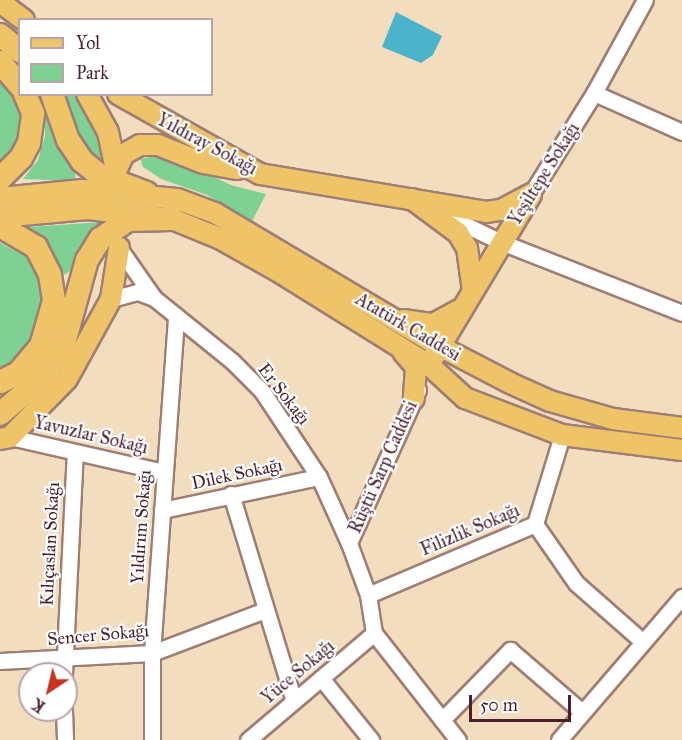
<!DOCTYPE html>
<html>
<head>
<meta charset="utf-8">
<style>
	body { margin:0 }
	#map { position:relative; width:682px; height:740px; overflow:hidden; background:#f2ddbf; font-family:"IM FELL Great Primer",serif }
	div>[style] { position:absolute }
	.green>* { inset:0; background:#7ed193 }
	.water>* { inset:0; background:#4cb4ca }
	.roads { filter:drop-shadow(2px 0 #9e7e75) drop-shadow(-2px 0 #9e7e75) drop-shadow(0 2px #9e7e75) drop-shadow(0 -2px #9e7e75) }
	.minor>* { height:15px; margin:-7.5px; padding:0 7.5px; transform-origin:7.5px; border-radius:7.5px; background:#fff }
	.major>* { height:20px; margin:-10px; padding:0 10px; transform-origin:10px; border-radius:10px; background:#efc469 }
	.highway>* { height:22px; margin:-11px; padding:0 11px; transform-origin:11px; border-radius:11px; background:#efc469 }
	span { translate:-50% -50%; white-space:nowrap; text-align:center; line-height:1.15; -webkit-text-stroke:4.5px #fff; paint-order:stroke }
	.street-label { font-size:18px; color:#4a1f2b }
	.legend { position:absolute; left:18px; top:18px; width:195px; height:78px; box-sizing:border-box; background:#fff; border:2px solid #b7a5aa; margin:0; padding:8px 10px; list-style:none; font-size:18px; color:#4a1f2b }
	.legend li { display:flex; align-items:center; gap:12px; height:30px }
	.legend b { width:30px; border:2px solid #b7a5aa }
	.north { position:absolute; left:18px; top:662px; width:60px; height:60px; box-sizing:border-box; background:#fff; border:2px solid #b7a5aa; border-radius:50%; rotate:215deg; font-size:16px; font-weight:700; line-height:24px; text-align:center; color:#4a1f2b }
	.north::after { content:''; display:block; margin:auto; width:21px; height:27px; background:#c8321e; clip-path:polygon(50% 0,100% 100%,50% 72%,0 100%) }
	.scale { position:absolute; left:469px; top:695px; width:102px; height:27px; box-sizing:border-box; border:3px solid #4a1f2b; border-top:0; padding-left:8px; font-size:18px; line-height:21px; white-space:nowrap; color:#4a1f2b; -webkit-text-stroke:4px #fff; paint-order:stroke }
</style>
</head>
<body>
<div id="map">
	<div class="green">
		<div style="clip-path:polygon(0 72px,22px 104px,19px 149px,0 169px)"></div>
		<div style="clip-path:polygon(62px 95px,77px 95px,102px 138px,110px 165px,93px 157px,75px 132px,73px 115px)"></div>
		<div style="clip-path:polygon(45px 96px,78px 165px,74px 181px,23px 179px,38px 160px,45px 136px)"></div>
		<div style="clip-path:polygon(154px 156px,190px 166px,231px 185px,266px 194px,252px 221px,207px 195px,161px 179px,142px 166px,141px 159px)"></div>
		<div style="clip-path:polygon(103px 222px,76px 267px,64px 275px,54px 256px,28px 227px)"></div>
		<div style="clip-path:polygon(0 243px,30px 259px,44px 277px,44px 292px,40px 320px,30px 342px,20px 358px,0 374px)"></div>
	</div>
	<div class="water">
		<div style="clip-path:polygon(396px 12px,442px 36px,433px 55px,421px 63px,382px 47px)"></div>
	</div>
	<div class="roads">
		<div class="minor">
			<div style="left:594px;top:93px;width:96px;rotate:23.9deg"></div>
			<div style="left:531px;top:194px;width:119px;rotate:-58deg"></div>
			<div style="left:594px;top:93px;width:106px;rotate:-61.3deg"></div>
			<div style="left:441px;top:213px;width:67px;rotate:25.8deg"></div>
			<div style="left:501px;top:242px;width:194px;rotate:21.4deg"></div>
			<div style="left:119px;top:248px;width:61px;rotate:55deg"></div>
			<div style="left:154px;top:298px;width:100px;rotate:38.9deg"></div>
			<div style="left:232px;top:361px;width:42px;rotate:45deg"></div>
			<div style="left:262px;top:391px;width:103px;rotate:56.5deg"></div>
			<div style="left:319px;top:477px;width:72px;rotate:65.6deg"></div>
			<div style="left:111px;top:299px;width:28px;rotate:-15deg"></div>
			<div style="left:138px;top:292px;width:17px;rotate:21deg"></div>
			<div style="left:418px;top:390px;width:168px;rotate:114.3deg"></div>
			<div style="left:349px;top:543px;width:55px;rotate:69.9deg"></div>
			<div style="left:368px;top:595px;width:38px;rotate:81deg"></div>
			<div style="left:374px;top:633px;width:136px;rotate:51.9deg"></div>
			<div style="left:10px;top:437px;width:158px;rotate:12.8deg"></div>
			<div style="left:231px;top:494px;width:216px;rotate:73.1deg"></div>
			<div style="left:162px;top:510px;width:160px;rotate:-11.9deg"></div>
			<div style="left:535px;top:524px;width:72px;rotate:55.2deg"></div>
			<div style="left:576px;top:583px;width:88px;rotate:41.3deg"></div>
			<div style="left:368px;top:595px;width:181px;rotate:-23deg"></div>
			<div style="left:535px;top:524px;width:93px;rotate:-73.1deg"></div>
			<div style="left:0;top:661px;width:152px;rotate:-3deg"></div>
			<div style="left:152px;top:653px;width:121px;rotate:-20.8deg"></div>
			<div style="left:64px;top:674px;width:222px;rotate:-87.2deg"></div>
			<div style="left:321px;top:678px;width:80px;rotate:51.1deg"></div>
			<div style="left:64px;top:710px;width:30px;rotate:88deg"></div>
			<div style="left:442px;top:720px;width:98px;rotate:-45.8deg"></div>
			<div style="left:510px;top:650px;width:95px;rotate:40.7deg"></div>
			<div style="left:152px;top:740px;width:87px;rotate:-90deg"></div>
			<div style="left:152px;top:653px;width:338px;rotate:-85.9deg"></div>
			<div style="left:248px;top:740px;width:165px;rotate:-40.3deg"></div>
			<div style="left:559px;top:740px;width:189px;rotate:-49.3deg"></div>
		</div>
		<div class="major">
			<div style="left:0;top:2px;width:30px;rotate:37deg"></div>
			<div style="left:87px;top:94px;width:43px;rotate:61.1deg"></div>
			<div style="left:108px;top:132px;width:40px;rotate:78deg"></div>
			<div style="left:118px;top:94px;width:163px;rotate:29.4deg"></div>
			<div style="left:260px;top:174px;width:229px;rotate:9.5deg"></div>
			<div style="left:486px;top:212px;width:15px;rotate:-8deg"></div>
			<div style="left:501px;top:210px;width:34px;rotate:-28deg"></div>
			<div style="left:116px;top:171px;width:19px;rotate:-65deg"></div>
			<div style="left:124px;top:154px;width:18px;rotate:-29deg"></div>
			<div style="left:140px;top:145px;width:18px"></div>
			<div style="left:158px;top:145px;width:48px;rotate:21.8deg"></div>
			<div style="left:203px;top:163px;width:35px;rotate:10deg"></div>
			<div style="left:0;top:198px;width:83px;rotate:-5.5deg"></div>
			<div style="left:83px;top:190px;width:94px;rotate:5.5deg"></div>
			<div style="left:177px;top:199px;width:40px;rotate:20.2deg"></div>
			<div style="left:215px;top:213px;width:261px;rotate:30.7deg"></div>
			<div style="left:439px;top:346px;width:80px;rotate:27.5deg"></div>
			<div style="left:510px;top:383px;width:44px;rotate:24.2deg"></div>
			<div style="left:550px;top:401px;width:66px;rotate:15.9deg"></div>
			<div style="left:613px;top:419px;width:70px;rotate:7.4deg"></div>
			<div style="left:412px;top:199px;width:57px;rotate:36.5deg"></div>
			<div style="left:458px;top:233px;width:17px;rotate:59deg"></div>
			<div style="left:467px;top:248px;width:43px;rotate:82.1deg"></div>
			<div style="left:0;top:217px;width:88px;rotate:-5.2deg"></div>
			<div style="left:88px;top:209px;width:85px;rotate:6.8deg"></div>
			<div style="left:172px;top:219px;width:51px;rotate:22deg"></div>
			<div style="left:219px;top:238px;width:71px;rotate:29.4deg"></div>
			<div style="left:281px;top:273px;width:174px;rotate:31.9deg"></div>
			<div style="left:429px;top:365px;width:49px;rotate:42.5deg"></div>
			<div style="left:465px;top:398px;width:104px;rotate:20.9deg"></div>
			<div style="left:562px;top:435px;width:121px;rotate:7.1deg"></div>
			<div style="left:403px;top:320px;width:30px;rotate:8deg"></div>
			<div style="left:433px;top:324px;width:30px;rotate:-28deg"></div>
			<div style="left:403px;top:352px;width:20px;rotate:49deg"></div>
			<div style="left:416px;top:367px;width:32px;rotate:94deg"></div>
			<div style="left:433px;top:358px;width:190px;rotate:-59deg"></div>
			<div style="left:0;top:439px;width:10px;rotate:-11deg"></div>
			<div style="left:10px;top:437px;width:81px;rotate:-45.5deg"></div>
			<div style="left:67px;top:379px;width:91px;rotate:-61.2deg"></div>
			<div style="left:111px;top:299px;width:52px;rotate:-81.1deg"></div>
		</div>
		<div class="highway">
			<div style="left:0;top:35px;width:26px;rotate:39deg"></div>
			<div style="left:0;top:62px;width:31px;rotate:50deg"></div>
			<div style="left:52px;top:94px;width:49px;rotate:70.8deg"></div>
			<div style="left:68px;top:140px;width:25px;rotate:56deg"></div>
			<div style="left:82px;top:161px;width:22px;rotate:39deg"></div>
			<div style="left:99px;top:175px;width:51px;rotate:20.6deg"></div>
			<div style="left:0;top:179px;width:30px;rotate:-45deg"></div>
			<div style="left:21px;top:158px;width:17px;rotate:-62deg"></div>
			<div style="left:29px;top:143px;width:30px;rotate:-82deg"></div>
			<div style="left:33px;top:113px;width:21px;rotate:-113deg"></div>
			<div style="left:0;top:226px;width:42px;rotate:30.3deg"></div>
			<div style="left:36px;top:247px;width:31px;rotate:63deg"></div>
			<div style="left:50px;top:275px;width:26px;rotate:81deg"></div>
			<div style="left:54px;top:301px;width:47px;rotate:106.1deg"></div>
			<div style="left:41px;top:346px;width:35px;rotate:130deg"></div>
			<div style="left:18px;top:373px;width:20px;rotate:153deg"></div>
			<div style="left:0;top:414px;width:55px;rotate:-40.6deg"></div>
			<div style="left:42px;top:378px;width:37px;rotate:-56deg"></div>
			<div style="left:63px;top:347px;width:90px;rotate:-74.6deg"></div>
			<div style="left:87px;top:260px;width:25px;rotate:-58deg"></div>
			<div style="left:100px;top:239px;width:34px;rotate:-34deg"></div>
			<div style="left:128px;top:220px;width:44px;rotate:-1.3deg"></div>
		</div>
	</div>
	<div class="street-label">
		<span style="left:207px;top:144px;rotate:28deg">Yıldıray Sokağı</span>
		<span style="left:544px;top:174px;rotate:-58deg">Yeşiltepe Sokağı</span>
		<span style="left:408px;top:327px;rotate:30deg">Atatürk Caddesi</span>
		<span style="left:284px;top:394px;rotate:52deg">Er Sokağı</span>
		<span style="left:91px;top:435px;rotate:13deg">Yavuzlar Sokağı</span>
		<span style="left:383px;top:467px;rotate:-66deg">Rüştü Sarp Caddesi</span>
		<span style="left:237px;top:474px;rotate:-12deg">Dilek Sokağı</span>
		<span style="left:141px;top:527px;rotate:-86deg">Yıldırım Sokağı</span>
		<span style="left:470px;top:530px;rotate:-23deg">Filizlik Sokağı</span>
		<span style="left:50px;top:544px;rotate:-87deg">Kılıçaslan Sokağı</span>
		<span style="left:98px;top:635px;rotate:-5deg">Sencer Sokağı</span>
		<span style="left:298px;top:672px;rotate:-40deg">Yüce Sokağı</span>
	</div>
	<ul class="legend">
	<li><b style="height:8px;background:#efc469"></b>Yol</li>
	<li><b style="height:16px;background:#7ed193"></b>Park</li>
	</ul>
	<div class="north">K</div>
	<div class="scale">50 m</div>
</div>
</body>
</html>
